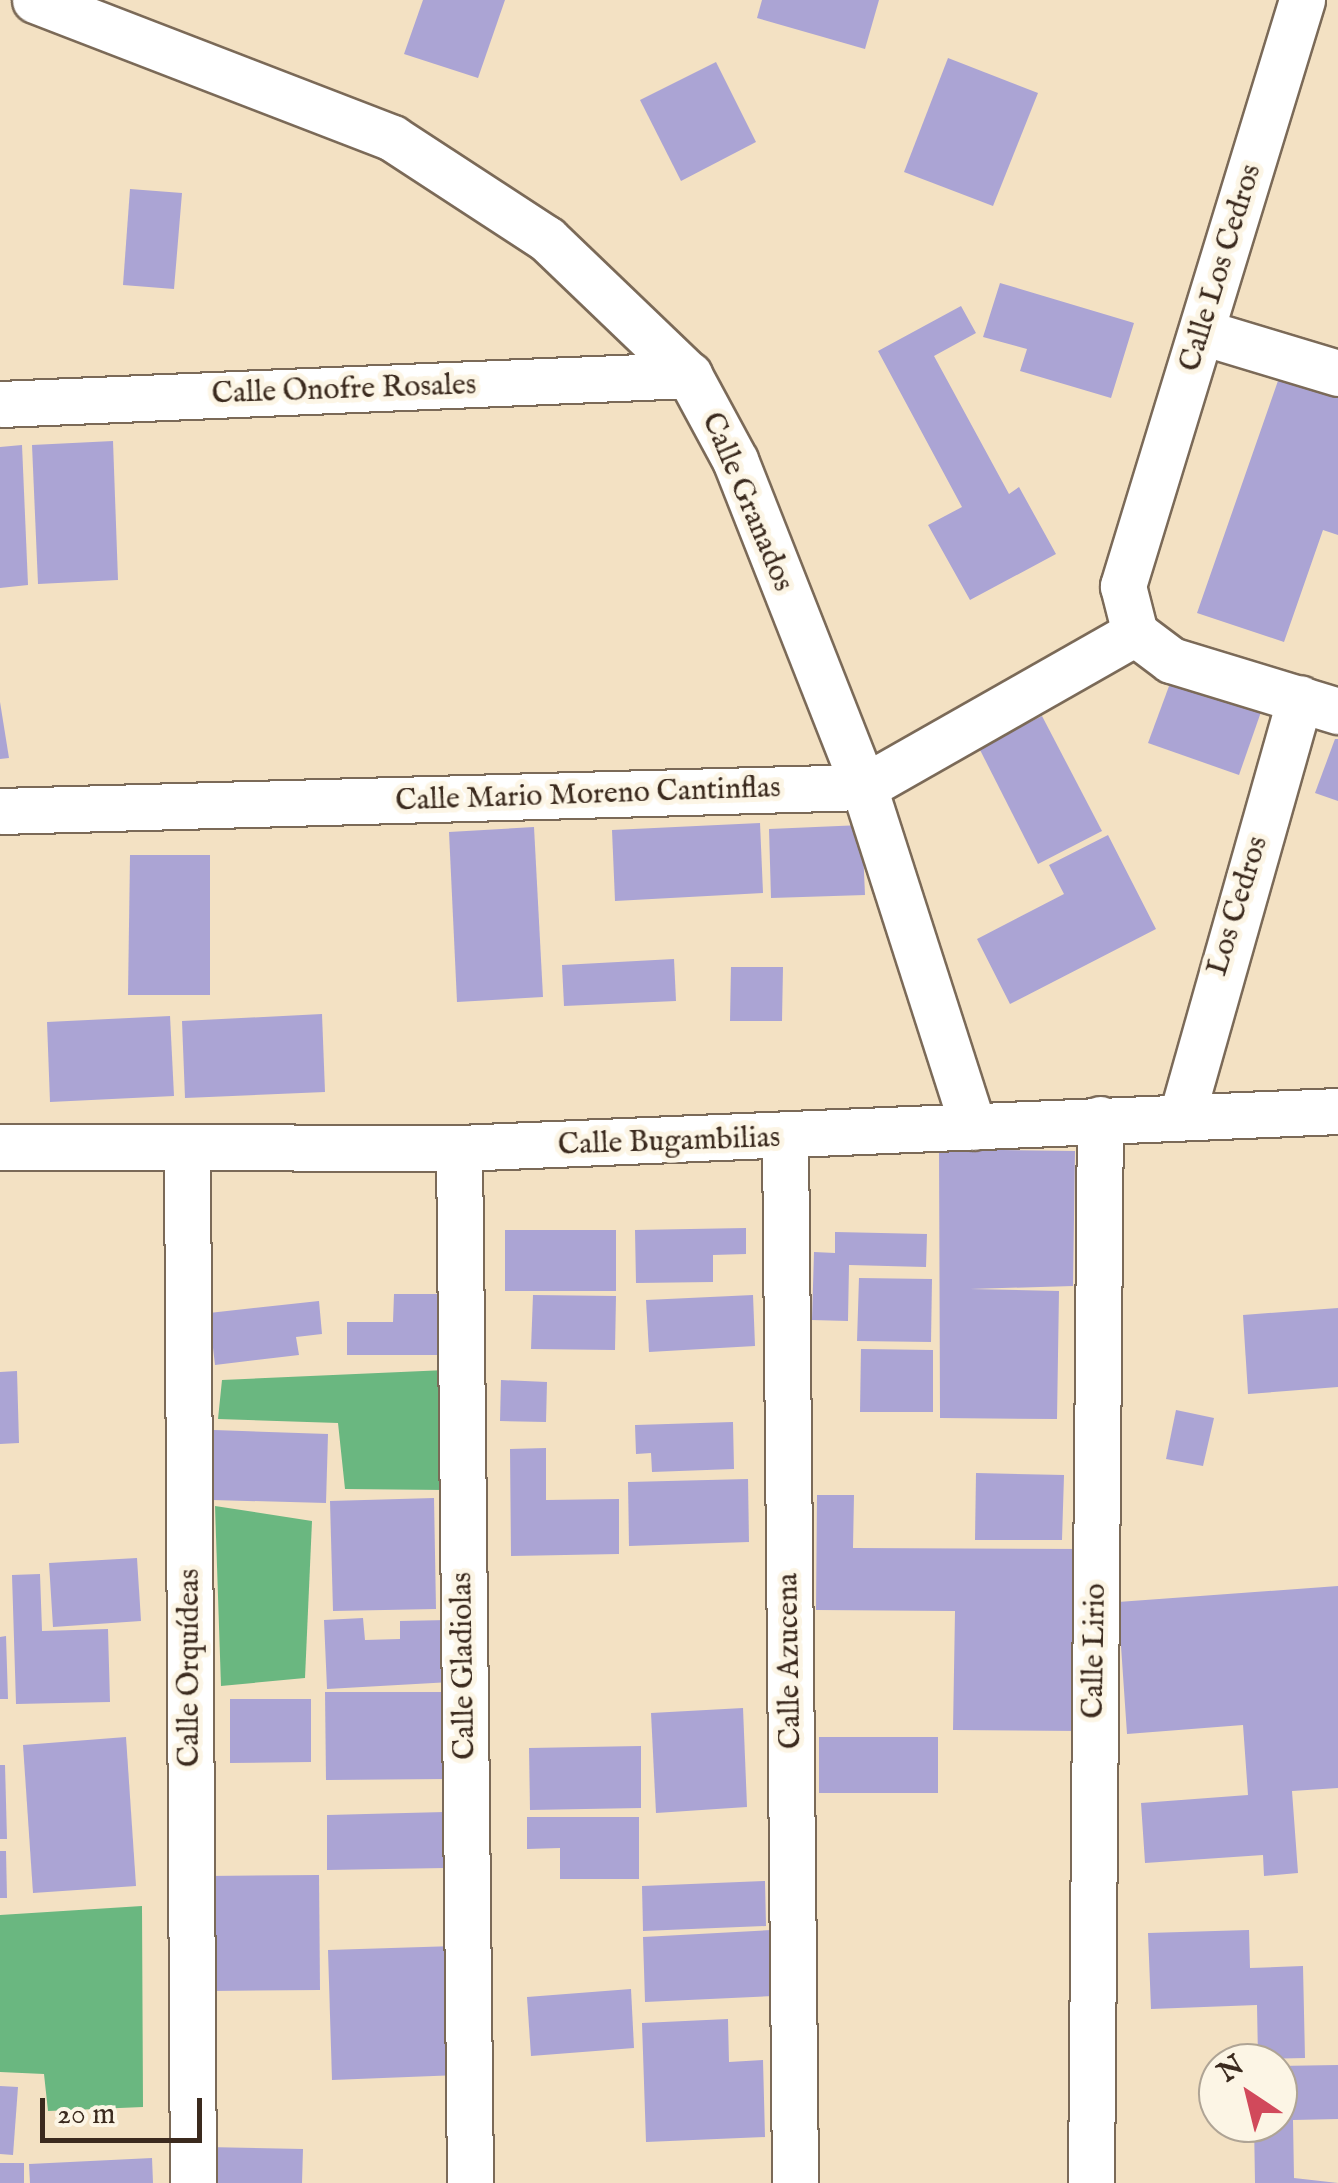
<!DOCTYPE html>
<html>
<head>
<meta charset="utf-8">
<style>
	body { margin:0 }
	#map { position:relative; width:1338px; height:2183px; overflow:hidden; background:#f3e1c3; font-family:"IM FELL English",serif }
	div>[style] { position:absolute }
	.forest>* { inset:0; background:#6ab780 }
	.building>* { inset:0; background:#aba4d4 }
	.roads { filter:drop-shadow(2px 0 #7b6a58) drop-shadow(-2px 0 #7b6a58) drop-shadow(0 2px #7b6a58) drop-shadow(0 -2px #7b6a58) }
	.minor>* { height:45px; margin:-22.5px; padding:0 22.5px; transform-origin:22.5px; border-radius:22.5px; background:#fff }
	span { translate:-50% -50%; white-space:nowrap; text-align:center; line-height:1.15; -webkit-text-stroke:10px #fcf5e5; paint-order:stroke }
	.street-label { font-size:30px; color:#3b2a1e }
	.north { position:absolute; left:1198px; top:2043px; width:100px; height:100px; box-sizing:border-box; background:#fcf5e5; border:2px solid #afa495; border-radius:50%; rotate:325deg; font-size:28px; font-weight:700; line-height:40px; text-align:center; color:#3b2a1e }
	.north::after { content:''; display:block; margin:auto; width:35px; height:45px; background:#d1495b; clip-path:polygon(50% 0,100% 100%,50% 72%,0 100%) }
	.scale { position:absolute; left:40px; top:2098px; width:162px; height:45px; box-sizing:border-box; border:5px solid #3b2a1e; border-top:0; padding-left:12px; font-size:30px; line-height:35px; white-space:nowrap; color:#3b2a1e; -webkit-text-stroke:8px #fcf5e5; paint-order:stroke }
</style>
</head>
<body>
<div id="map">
	<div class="forest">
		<div style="clip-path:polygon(446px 1370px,445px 1490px,345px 1489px,338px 1423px,218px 1419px,222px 1380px)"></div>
		<div style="clip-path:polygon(215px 1506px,312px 1521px,305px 1678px,221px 1686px)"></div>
		<div style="clip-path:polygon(142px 1906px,143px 2107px,48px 2111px,44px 2074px,0 2072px,0 1915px)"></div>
	</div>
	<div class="building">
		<div style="clip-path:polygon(423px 0,505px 0,478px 78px,404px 54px)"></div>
		<div style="clip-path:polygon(762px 0,879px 0,865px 49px,757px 18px)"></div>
		<div style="clip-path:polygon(948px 58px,1038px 93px,993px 206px,904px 172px)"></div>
		<div style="clip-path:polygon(716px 62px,756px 142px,681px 181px,640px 100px)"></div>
		<div style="clip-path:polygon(130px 189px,182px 193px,174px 289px,123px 285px)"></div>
		<div style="clip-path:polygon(1000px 283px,1134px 323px,1111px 398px,1020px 371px,1027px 349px,983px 337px)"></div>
		<div style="clip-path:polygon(961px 306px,976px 333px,934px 356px,1009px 494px,1019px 487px,1056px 554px,970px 600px,928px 525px,962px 507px,878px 351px)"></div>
		<div style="clip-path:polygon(1280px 375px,1338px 395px,1338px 535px,1323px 530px,1284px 642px,1197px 613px)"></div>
		<div style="clip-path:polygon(113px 441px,118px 580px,38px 584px,32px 445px)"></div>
		<div style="clip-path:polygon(22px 445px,28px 585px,0 588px,0 447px)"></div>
		<div style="clip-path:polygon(1172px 678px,1262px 709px,1239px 775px,1148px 743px)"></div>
		<div style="clip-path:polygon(0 702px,9px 758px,0 759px)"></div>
		<div style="clip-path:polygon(1042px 716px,1102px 831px,1038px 864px,979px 748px)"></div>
		<div style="clip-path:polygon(1335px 739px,1338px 739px,1338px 801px,1315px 793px)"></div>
		<div style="clip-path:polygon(760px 823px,763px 893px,615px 901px,612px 830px)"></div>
		<div style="clip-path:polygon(862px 825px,865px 895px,771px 898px,769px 829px)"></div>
		<div style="clip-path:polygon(534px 827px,543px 997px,457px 1002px,449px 832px)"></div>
		<div style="clip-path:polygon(1108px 835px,1156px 929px,1010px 1004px,977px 939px,1064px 894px,1049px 865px)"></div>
		<div style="clip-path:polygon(130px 855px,210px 855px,210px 995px,128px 995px)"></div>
		<div style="clip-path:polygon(674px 959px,676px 1001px,564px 1006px,562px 965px)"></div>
		<div style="clip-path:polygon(731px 967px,783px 967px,782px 1021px,730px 1021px)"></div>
		<div style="clip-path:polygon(322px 1014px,325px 1092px,185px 1098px,182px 1021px)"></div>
		<div style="clip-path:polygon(170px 1016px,174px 1096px,50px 1102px,47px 1022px)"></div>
		<div style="clip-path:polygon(939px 1149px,1075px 1151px,1073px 1286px,970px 1289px,1059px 1291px,1057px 1419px,940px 1418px)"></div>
		<div style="clip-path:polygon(746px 1228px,746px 1254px,713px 1255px,713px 1282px,636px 1283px,635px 1230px)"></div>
		<div style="clip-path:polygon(505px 1230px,616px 1230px,616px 1291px,505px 1291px)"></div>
		<div style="clip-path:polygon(835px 1232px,927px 1234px,926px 1267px,849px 1265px,848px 1321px,812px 1320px,814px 1252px,835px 1253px)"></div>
		<div style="clip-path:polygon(859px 1278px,932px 1279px,931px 1342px,857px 1341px)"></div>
		<div style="clip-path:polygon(394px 1294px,442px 1294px,442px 1355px,347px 1355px,347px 1322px,393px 1322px)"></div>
		<div style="clip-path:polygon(533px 1295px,616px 1296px,615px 1350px,531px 1349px)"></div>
		<div style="clip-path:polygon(753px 1295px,755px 1346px,649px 1352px,646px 1300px)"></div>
		<div style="clip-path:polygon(319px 1301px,322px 1334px,296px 1337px,299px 1355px,215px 1365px,209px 1313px)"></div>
		<div style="clip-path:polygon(1338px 1308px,1338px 1387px,1248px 1394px,1243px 1315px)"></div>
		<div style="clip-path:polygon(861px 1349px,933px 1350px,933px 1412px,860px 1412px)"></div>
		<div style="clip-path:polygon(17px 1371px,19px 1443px,0 1444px,0 1372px)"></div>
		<div style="clip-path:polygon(501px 1380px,547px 1382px,546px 1422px,500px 1421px)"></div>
		<div style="clip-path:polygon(1176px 1410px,1214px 1418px,1203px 1466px,1166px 1459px)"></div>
		<div style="clip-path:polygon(733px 1422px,734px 1469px,652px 1472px,651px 1453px,636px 1454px,635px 1425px)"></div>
		<div style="clip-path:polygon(214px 1430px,328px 1434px,326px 1503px,212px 1500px)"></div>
		<div style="clip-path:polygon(546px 1448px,546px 1500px,619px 1499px,619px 1554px,511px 1556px,510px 1449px)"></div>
		<div style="clip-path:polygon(976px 1473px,1064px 1475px,1062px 1540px,975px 1540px)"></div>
		<div style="clip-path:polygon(748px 1479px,749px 1542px,629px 1546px,628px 1482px)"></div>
		<div style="clip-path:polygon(817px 1495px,854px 1495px,853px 1548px,1082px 1549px,1080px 1731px,953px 1730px,955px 1611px,816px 1610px)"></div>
		<div style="clip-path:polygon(434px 1498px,436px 1609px,333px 1611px,330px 1501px)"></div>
		<div style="clip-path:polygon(137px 1558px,141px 1621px,53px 1627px,49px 1563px)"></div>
		<div style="clip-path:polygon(40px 1574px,42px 1631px,108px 1629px,110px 1702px,16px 1704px,12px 1575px)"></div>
		<div style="clip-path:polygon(1338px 1586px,1338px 1788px,1292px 1791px,1298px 1873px,1264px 1876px,1263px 1855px,1145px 1863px,1141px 1803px,1248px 1795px,1243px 1725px,1127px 1734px,1118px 1602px)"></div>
		<div style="clip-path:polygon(363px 1618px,365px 1640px,400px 1639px,400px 1621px,448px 1620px,451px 1682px,327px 1689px,324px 1620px)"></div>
		<div style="clip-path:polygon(6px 1636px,8px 1699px,0 1699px,0 1637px)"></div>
		<div style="clip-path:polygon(325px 1692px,446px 1692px,446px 1779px,326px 1780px)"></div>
		<div style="clip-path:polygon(230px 1699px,311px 1699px,311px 1762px,230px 1763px)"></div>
		<div style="clip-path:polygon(743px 1708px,747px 1807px,656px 1813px,651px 1713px)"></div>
		<div style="clip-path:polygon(126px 1737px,136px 1886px,33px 1893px,23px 1745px)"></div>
		<div style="clip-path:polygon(819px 1737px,938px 1737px,938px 1793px,819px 1793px)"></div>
		<div style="clip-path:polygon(641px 1746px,641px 1808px,530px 1810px,529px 1748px)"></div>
		<div style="clip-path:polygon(0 1765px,5px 1765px,7px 1839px,0 1839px)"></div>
		<div style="clip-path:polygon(445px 1812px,445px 1868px,327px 1870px,327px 1815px)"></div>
		<div style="clip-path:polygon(527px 1817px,639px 1817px,639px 1879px,560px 1879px,560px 1848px,527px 1849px)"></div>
		<div style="clip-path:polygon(0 1851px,6px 1851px,7px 1898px,0 1898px)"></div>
		<div style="clip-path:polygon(319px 1875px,320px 1990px,209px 1991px,207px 1876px)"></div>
		<div style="clip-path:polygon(765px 1881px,766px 1926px,643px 1931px,642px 1886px)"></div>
		<div style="clip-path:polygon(771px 1930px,774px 1996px,645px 2002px,643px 1937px)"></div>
		<div style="clip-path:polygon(1249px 1930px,1250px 1968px,1303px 1966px,1305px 2058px,1258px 2059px,1257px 2005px,1151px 2009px,1148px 1933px)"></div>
		<div style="clip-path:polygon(455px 1946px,459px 2075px,332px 2080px,328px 1950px)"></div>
		<div style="clip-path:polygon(631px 1989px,634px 2048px,531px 2056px,527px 1997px)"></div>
		<div style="clip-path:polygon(728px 2019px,729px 2062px,763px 2060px,765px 2137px,646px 2142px,642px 2023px)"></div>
		<div style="clip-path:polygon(1338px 2065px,1338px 2119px,1293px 2120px,1294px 2178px,1338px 2183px,1255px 2183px,1254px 2123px,1278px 2123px,1278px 2066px)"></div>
		<div style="clip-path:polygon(0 2086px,18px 2087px,13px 2155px,0 2154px)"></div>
		<div style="clip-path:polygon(206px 2147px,303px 2149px,302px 2183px,205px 2183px)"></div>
		<div style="clip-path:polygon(152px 2158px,153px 2183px,30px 2183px,29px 2164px)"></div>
		<div style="clip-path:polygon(0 2163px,24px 2163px,24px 2183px,0 2183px)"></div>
	</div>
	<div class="roads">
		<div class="minor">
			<div style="left:35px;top:0;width:383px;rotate:21.1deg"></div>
			<div style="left:392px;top:138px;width:185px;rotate:33.1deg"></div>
			<div style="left:547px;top:239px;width:197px;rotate:43.8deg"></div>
			<div style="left:689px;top:375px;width:97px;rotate:61.6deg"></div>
			<div style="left:735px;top:460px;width:352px;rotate:68.5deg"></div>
			<div style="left:864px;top:787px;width:357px;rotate:72.2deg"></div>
			<div style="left:1302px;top:0;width:613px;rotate:106.99deg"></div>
			<div style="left:1123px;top:586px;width:49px;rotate:75.7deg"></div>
			<div style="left:1135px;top:633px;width:45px;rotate:36.9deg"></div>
			<div style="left:1171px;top:660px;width:175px;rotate:17deg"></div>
			<div style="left:1202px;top:332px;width:142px;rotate:16.8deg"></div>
			<div style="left:0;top:404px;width:690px;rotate:-2.41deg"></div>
			<div style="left:0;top:811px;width:864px;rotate:-1.59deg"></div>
			<div style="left:864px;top:787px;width:312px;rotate:-29.6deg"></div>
			<div style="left:1182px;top:1115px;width:433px;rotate:-74.2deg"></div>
			<div style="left:785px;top:1138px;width:1045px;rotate:89.45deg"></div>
			<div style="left:0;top:1147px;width:459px;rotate:0.1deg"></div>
			<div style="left:459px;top:1148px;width:880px;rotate:-2.41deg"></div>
			<div style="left:459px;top:1148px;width:1035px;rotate:89.39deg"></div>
			<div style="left:187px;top:1154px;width:1029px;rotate:89.67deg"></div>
			<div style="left:1091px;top:2183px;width:1064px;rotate:-89.52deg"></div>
		</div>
	</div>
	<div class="street-label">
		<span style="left:1221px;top:268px;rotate:-73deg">Calle Los Cedros</span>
		<span style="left:344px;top:390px;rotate:-2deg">Calle Onofre Rosales</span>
		<span style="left:747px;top:502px;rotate:67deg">Calle Granados</span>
		<span style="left:588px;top:795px;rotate:-2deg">Calle Mario Moreno Cantinflas</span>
		<span style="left:1238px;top:906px;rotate:-73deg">Los Cedros</span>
		<span style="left:669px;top:1142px;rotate:-2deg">Calle Bugambilias</span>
		<span style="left:1095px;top:1651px;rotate:-89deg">Calle Lirio</span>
		<span style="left:790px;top:1661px;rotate:-91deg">Calle Azucena</span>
		<span style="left:464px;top:1666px;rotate:-91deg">Calle Gladiolas</span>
		<span style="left:190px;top:1668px;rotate:-90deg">Calle Orquídeas</span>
	</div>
	<div class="north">N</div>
	<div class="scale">20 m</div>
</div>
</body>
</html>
